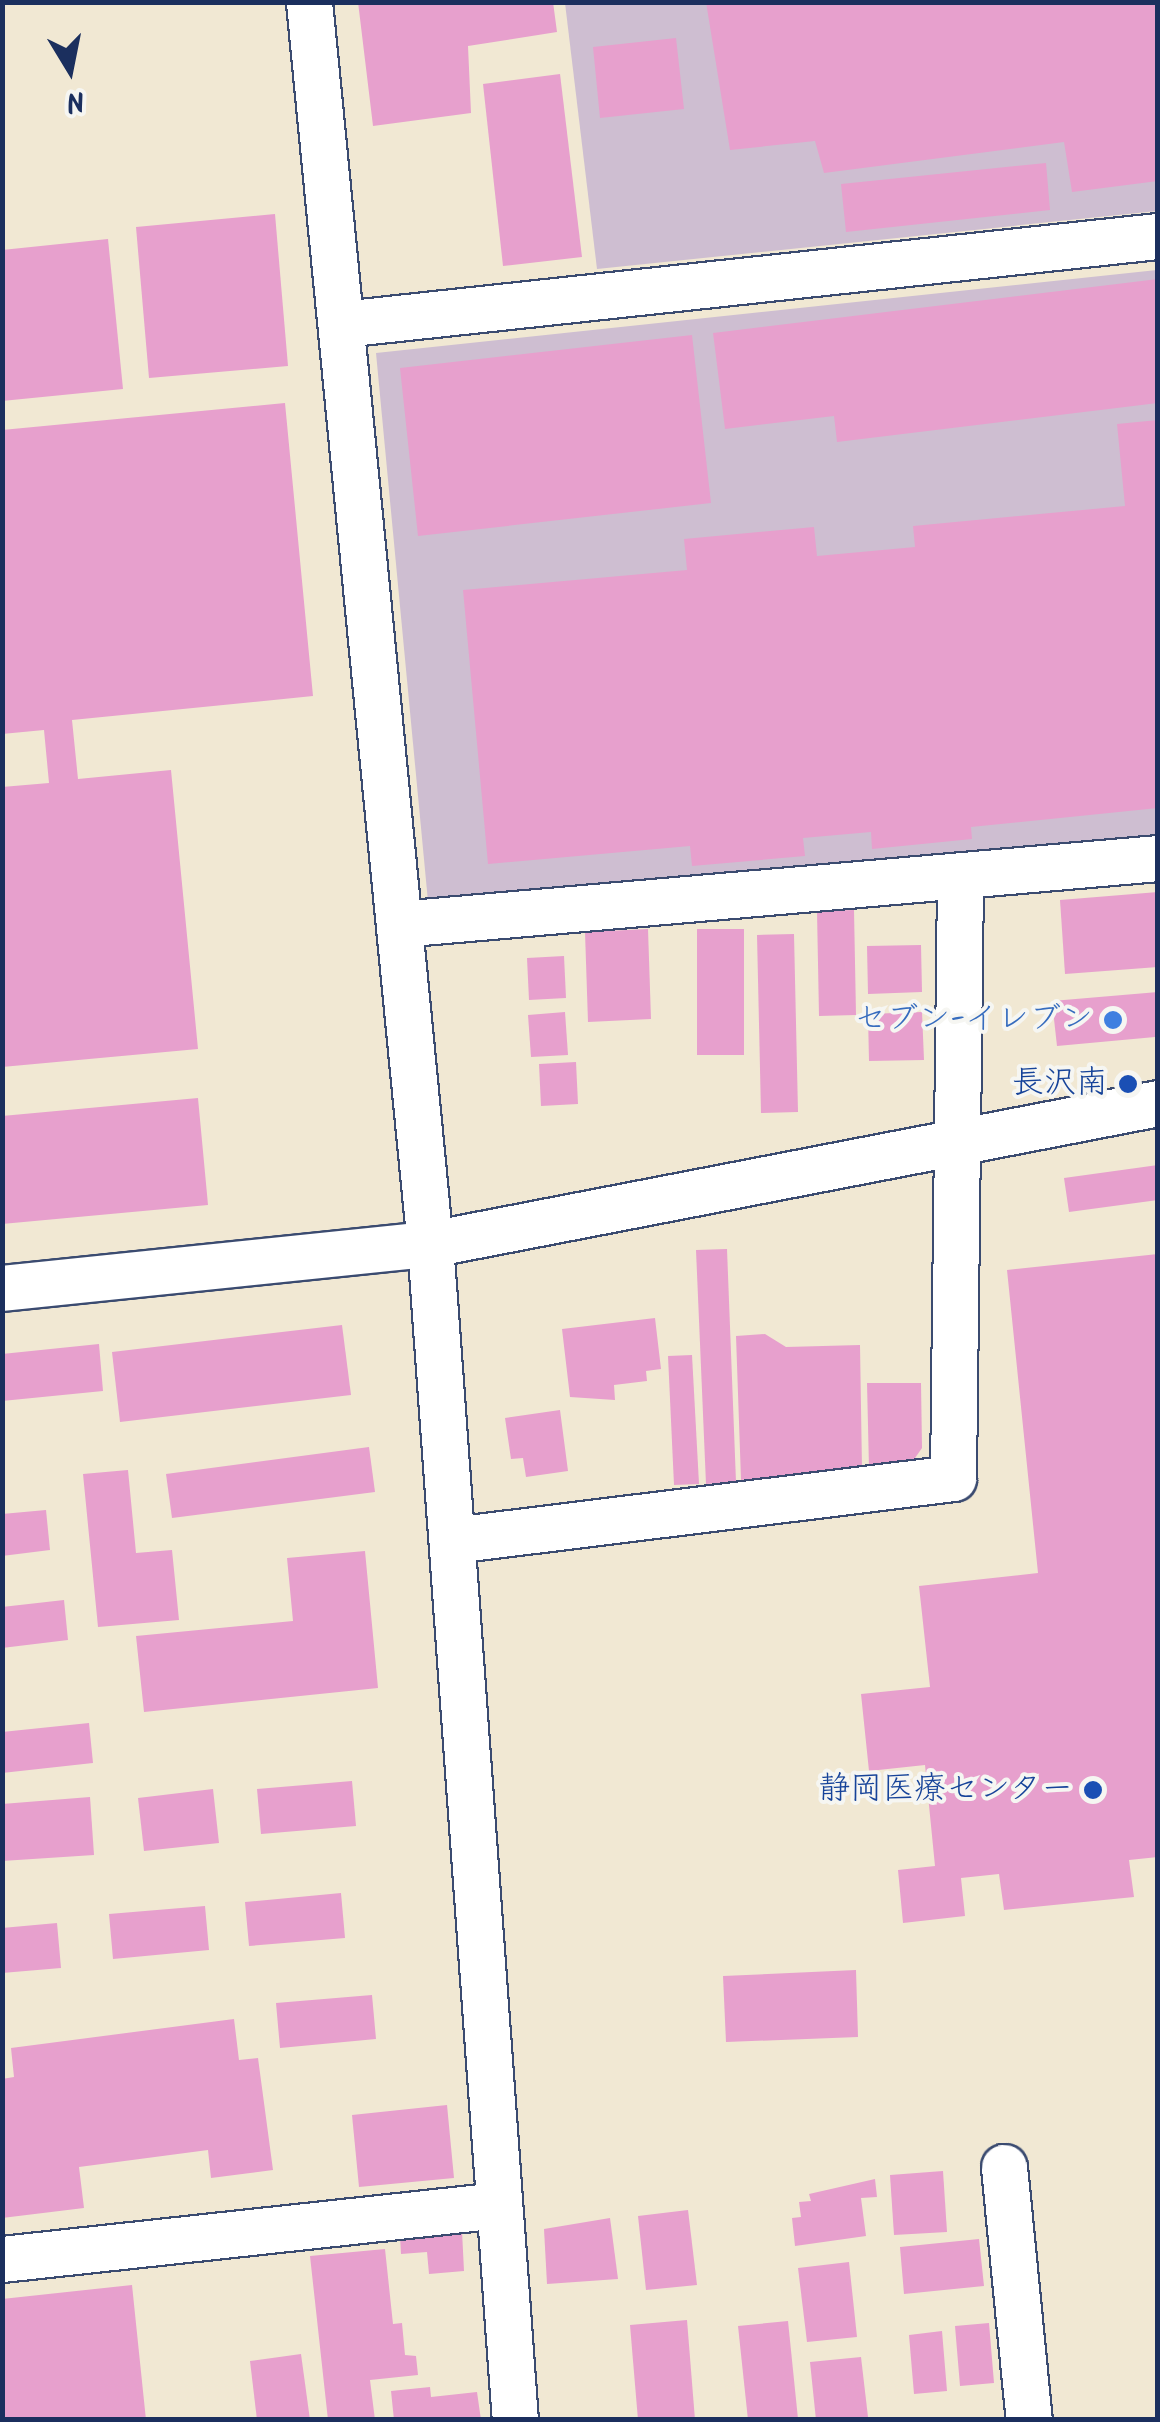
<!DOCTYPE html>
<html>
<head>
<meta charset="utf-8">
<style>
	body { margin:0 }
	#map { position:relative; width:1160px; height:2422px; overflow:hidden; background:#f1e8d3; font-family:Kalam,"Klee One",sans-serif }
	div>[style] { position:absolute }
	.industrial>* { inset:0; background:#cebed1 }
	.building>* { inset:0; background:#e7a0cd }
	.roads { filter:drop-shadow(2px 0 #3b4b70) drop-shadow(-2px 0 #3b4b70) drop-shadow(0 2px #3b4b70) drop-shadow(0 -2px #3b4b70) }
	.minor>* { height:45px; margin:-22.5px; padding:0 22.5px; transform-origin:22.5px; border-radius:22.5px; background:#fff }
	.dots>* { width:28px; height:28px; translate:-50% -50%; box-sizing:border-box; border:5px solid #f6f6f2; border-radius:50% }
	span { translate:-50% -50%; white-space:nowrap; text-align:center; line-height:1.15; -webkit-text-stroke:8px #f6f6f2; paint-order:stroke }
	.shop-label { font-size:32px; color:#366cbe }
	.right { translate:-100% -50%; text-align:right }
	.transit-label { font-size:32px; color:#164399 }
	.frame { position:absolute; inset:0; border:5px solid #1b2f5e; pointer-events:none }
	.north { position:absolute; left:20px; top:20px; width:100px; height:100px; -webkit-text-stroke:8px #f6f6f2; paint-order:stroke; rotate:170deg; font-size:28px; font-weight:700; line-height:40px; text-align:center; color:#1b2f5e }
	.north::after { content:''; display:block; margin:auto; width:35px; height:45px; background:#1b2f5e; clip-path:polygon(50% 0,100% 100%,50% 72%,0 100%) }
</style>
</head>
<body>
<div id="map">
	<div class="industrial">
		<div style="clip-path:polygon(565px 3px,1157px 3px,1157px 211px,597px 269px)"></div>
		<div style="clip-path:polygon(1157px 270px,1157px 843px,429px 912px,376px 353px)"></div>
	</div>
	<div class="building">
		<div style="clip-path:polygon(358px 2px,553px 2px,557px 32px,468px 46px,471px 113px,373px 126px)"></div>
		<div style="clip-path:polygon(706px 2px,1158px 2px,1158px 181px,1072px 192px,1064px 142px,824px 173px,815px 141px,730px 150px)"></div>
		<div style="clip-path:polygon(676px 38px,684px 109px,600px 118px,593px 47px)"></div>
		<div style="clip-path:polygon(560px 74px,582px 257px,503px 266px,483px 84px)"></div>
		<div style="clip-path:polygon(1046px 163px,1050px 210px,846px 232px,841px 184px)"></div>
		<div style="clip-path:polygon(275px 214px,288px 366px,149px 378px,136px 227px)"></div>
		<div style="clip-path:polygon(108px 239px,123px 389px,2px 401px,2px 250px)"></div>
		<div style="clip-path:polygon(1158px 279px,1158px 403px,837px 442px,834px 416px,725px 429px,713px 333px)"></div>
		<div style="clip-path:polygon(692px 335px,711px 503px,418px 536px,400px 368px)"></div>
		<div style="clip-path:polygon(285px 403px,313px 696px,72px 720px,78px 779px,171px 770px,198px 1049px,2px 1067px,2px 787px,49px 783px,44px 730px,2px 734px,2px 430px)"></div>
		<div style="clip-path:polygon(1158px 420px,1158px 808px,971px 827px,972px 839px,872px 849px,871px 832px,803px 838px,805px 856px,692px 866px,690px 846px,488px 864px,463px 590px,687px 570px,684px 539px,814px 527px,817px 556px,915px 547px,913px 526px,1125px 506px,1117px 424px)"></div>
		<div style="clip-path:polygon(1158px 892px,1158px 967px,1065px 974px,1060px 900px)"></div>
		<div style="clip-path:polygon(854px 910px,856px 1015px,819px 1016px,817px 911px)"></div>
		<div style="clip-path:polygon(648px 929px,651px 1019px,588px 1022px,585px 932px)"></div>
		<div style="clip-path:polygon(697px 929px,744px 929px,744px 1055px,697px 1055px)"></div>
		<div style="clip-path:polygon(794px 934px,798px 1112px,761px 1113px,757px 935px)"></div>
		<div style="clip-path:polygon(921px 945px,922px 992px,868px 994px,867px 946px)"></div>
		<div style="clip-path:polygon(564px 956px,566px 998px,529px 1000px,527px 958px)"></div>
		<div style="clip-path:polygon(1158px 992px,1155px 1037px,1057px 1046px,1052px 1001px)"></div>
		<div style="clip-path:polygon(565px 1012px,568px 1055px,531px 1057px,528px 1015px)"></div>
		<div style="clip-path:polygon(922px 1012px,924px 1060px,869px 1061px,868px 1014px)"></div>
		<div style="clip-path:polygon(576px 1062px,578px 1104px,541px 1106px,539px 1064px)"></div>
		<div style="clip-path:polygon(198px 1098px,208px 1205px,2px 1224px,2px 1116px)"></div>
		<div style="clip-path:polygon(1158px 1165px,1158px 1200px,1069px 1212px,1064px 1178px)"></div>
		<div style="clip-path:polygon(727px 1249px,736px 1482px,706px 1484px,696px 1250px)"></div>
		<div style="clip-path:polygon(1158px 1254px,1158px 1857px,1129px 1860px,1134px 1897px,1004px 1910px,999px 1874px,961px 1878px,965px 1916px,903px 1923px,898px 1870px,935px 1866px,925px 1765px,869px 1771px,861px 1694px,930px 1687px,919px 1586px,1038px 1573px,1007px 1270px)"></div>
		<div style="clip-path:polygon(655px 1318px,661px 1369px,646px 1371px,647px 1381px,614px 1385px,615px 1400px,570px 1397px,562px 1329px)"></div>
		<div style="clip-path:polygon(342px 1325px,351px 1395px,120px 1422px,112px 1352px)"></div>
		<div style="clip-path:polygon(765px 1334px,786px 1347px,860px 1345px,862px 1469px,741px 1480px,736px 1336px)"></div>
		<div style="clip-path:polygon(99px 1344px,103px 1391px,2px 1401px,2px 1354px)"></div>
		<div style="clip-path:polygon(692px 1355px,699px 1484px,674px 1485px,668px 1356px)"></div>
		<div style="clip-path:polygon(867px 1383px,921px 1383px,922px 1448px,908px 1468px,869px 1468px)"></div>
		<div style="clip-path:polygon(560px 1410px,568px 1471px,526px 1477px,523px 1458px,511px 1459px,505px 1418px)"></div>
		<div style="clip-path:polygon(369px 1447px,375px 1492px,172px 1518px,166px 1474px)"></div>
		<div style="clip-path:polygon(128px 1470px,136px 1553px,172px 1550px,179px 1620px,98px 1627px,83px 1474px)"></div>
		<div style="clip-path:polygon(46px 1510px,50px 1550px,2px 1556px,2px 1514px)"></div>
		<div style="clip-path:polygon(365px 1551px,378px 1688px,144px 1712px,136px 1636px,293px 1621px,287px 1558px)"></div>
		<div style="clip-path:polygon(64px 1600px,68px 1640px,2px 1648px,2px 1607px)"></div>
		<div style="clip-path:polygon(89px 1723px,93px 1763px,2px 1773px,2px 1732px)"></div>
		<div style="clip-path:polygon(352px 1781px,356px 1826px,261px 1834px,257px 1789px)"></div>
		<div style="clip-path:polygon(213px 1789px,219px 1843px,144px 1851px,138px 1798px)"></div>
		<div style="clip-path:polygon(90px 1797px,94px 1855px,2px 1861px,2px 1804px)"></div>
		<div style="clip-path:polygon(341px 1893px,345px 1938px,249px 1946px,245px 1902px)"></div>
		<div style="clip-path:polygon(205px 1906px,209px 1950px,113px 1959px,109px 1914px)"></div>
		<div style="clip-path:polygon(57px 1923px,61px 1968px,2px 1973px,2px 1928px)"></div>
		<div style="clip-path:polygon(856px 1970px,858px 2037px,726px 2042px,723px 1976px)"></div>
		<div style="clip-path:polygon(372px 1995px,376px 2039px,280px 2048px,276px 2003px)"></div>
		<div style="clip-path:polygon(234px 2019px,239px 2060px,258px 2058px,273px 2170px,211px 2178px,208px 2150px,79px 2167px,84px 2208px,2px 2218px,2px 2079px,14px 2077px,11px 2048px)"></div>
		<div style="clip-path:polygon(447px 2105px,454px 2178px,359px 2187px,352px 2115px)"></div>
		<div style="clip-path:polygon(943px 2171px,947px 2232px,894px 2235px,890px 2175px)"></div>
		<div style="clip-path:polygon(875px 2179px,877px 2197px,861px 2198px,866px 2236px,795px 2246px,792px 2218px,801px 2217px,799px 2202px,811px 2201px,809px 2194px)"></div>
		<div style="clip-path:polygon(688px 2210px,697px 2285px,646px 2290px,638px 2216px)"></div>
		<div style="clip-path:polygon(610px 2218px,618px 2279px,547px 2284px,544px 2229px)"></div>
		<div style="clip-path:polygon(462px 2231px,464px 2271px,429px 2274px,427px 2252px,401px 2254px,400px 2236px)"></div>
		<div style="clip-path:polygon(979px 2239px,984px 2286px,904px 2294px,900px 2247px)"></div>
		<div style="clip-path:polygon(385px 2249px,393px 2324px,402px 2323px,405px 2355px,416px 2356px,418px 2375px,370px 2380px,375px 2420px,328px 2420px,310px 2256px)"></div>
		<div style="clip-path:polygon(849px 2262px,857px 2337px,807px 2342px,798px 2268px)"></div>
		<div style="clip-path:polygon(132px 2285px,146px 2420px,5px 2420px,2px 2299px)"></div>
		<div style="clip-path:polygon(687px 2320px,695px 2420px,638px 2420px,630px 2325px)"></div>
		<div style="clip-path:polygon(788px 2321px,798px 2419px,748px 2420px,738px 2326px)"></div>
		<div style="clip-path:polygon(989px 2323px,994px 2383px,960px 2386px,955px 2326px)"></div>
		<div style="clip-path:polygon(942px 2331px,947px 2391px,914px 2394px,909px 2335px)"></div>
		<div style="clip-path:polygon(301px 2354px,310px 2420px,257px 2420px,250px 2361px)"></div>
		<div style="clip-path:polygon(861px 2357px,868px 2417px,816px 2420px,810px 2362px)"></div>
		<div style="clip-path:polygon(430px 2387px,431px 2397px,477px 2392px,481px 2420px,394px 2420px,391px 2391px)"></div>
	</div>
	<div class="roads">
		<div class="minor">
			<div style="left:309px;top:2px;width:1248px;rotate:84.44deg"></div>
			<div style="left:430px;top:1244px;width:1179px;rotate:85.87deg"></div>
			<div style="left:342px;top:324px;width:821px;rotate:-6.16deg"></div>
			<div style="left:399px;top:924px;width:762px;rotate:-4.97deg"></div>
			<div style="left:2px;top:1288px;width:430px;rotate:-5.9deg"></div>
			<div style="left:430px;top:1244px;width:742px;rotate:-10.96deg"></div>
			<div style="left:453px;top:1540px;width:504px;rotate:-7.07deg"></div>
			<div style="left:953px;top:1478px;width:599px;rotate:-89.33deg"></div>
			<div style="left:1004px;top:2167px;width:254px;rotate:84.4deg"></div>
			<div style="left:2px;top:2259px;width:499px;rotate:-6.2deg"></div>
		</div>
	</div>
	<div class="dots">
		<div style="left:1113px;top:1020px;background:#3f7fe0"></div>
		<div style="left:1128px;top:1084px;background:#1a4fb4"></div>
		<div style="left:1093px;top:1790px;background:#1a4fb4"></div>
	</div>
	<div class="shop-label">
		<span class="right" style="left:1093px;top:1020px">セブン-イレブン</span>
	</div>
	<div class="transit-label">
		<span class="right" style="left:1108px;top:1084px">長沢南</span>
		<span class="right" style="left:1073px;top:1790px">静岡医療センター</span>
	</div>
	<div class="frame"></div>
	<div class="north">N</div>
</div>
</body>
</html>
